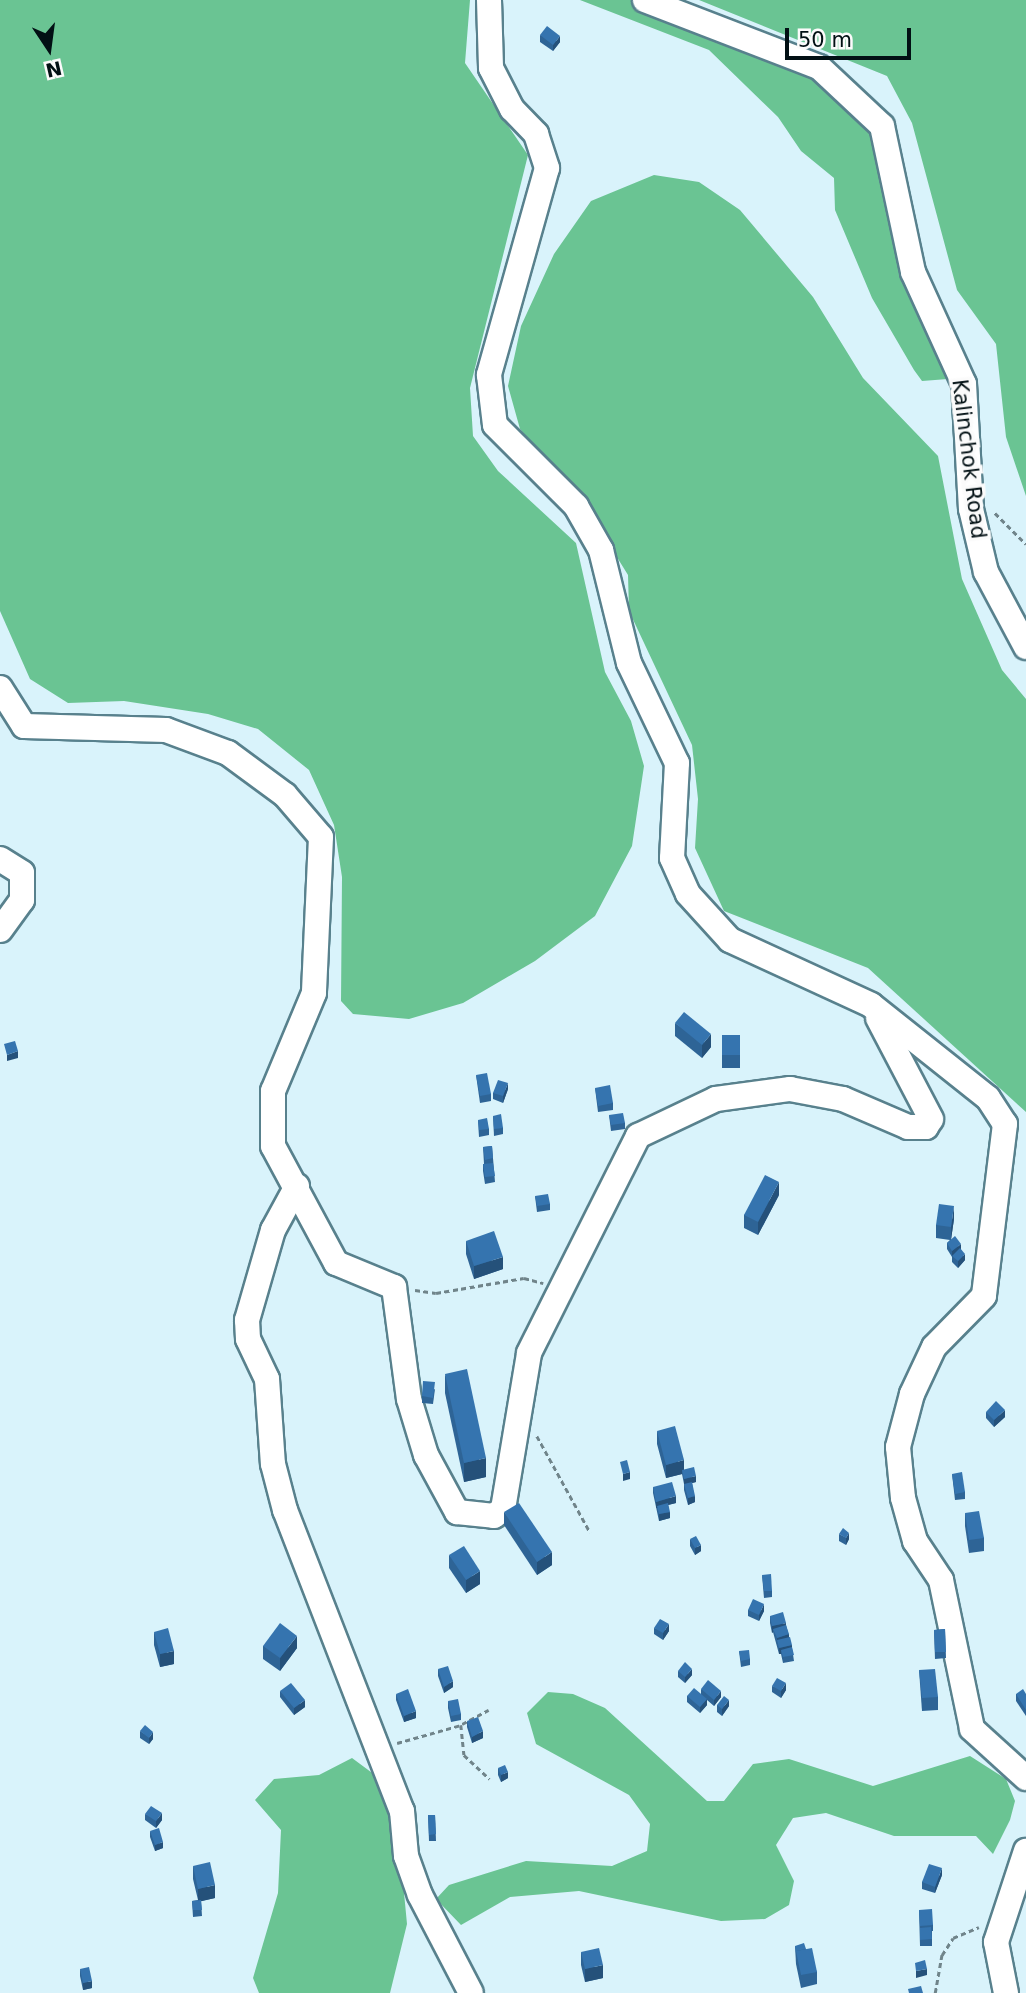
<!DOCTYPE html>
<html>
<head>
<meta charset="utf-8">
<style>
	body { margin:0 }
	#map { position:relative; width:1026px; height:1993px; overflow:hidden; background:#d9f3fb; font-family:"DejaVu Sans",sans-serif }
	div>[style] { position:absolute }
	.forest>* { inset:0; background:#6ac493 }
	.path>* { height:2.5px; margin-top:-1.25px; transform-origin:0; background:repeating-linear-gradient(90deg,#70848a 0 5px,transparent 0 8.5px) }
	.roads { filter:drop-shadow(2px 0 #58818d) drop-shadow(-2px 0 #58818d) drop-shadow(0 2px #58818d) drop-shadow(0 -2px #58818d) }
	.minor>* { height:24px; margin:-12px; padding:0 12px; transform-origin:12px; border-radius:12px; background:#fff }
	.wall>* { inset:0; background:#2e6496 }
	.shaded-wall>* { inset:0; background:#25517a }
	.building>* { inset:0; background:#3574af }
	span { translate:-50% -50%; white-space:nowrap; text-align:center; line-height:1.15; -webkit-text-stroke:7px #fbfbfb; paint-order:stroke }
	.street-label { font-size:21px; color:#021014 }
	.north { position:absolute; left:14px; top:14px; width:70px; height:70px; -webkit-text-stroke:5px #fbfbfb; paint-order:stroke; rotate:167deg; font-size:19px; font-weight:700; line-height:28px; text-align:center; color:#021014 }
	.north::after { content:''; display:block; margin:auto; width:24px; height:32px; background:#021014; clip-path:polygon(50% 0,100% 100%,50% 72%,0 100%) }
	.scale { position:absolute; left:785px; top:28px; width:126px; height:32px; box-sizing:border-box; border:4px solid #021014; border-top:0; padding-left:9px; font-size:21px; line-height:24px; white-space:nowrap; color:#021014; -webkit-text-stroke:5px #fbfbfb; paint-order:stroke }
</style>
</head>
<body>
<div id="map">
	<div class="forest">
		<div style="clip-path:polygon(0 0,470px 0,465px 63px,528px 155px,470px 388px,473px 436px,498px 471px,576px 543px,605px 672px,631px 721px,644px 766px,632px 846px,595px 916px,535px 961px,463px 1003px,409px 1019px,353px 1014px,341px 1001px,342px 877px,334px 825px,309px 770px,258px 729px,208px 714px,124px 701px,68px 703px,30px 679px,0 611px)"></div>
		<div style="clip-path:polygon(580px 0,631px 0,794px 62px,876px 125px,951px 367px,948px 379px,922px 381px,914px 370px,872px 298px,835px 210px,834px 178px,801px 151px,778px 117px,709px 50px)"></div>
		<div style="clip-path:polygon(699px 0,1026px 0,1026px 496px,1006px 437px,996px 344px,957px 290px,912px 123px,887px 76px)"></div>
		<div style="clip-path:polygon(654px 175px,699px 182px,740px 210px,813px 297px,863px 378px,938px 456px,962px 579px,1002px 670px,1026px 699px,1026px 1112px,868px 968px,724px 911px,695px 848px,698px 799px,692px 745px,629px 611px,628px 575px,589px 512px,520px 429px,508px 386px,521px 326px,554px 254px,591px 201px)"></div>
		<div style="clip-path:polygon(548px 1692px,573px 1694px,605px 1708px,707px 1801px,724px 1801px,753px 1764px,789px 1759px,873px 1786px,970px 1756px,1006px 1779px,1015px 1801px,1010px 1820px,993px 1854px,976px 1836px,894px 1836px,826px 1813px,793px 1818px,776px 1845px,794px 1881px,789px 1905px,765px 1919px,721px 1921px,579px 1891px,510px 1897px,461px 1925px,436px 1899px,449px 1885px,526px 1861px,612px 1866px,647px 1851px,650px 1824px,629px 1795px,536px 1744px,527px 1713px)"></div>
		<div style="clip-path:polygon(352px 1758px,379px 1778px,400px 1851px,407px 1924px,390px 1993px,259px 1993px,253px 1978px,278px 1893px,281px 1830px,255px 1800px,274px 1779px,319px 1775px)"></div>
	</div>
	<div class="path">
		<div style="left:995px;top:513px;width:44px;rotate:45deg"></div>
		<div style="left:415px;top:1290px;width:21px;rotate:8deg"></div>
		<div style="left:436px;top:1293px;width:89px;rotate:-9.7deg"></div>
		<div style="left:524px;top:1278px;width:20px;rotate:15deg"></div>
		<div style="left:537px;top:1436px;width:110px;rotate:61.1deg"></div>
		<div style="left:462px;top:1724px;width:30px;rotate:-28deg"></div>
		<div style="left:397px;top:1743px;width:66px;rotate:-15.7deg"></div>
		<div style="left:461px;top:1725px;width:30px;rotate:84deg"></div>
		<div style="left:464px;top:1755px;width:35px;rotate:43deg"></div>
		<div style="left:935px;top:1993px;width:39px;rotate:-80deg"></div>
		<div style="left:942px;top:1955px;width:20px;rotate:-57deg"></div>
		<div style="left:953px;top:1938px;width:28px;rotate:-23deg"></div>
	</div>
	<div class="roads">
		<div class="minor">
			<div style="left:489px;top:0;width:68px;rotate:88.3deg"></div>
			<div style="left:491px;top:68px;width:46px;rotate:62.9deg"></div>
			<div style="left:512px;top:109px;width:35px;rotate:46deg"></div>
			<div style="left:536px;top:134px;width:36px;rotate:72deg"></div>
			<div style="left:547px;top:168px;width:215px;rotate:105.7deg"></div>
			<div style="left:489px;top:375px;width:50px;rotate:83.2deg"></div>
			<div style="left:495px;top:425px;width:115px;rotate:45deg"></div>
			<div style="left:576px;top:506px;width:51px;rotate:60.4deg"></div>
			<div style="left:601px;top:550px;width:116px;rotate:76.1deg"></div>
			<div style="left:629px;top:663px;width:111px;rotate:64.4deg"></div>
			<div style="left:677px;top:763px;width:95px;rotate:93deg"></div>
			<div style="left:672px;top:858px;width:39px;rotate:66deg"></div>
			<div style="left:688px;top:894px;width:62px;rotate:47.6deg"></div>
			<div style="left:730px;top:940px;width:155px;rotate:24.7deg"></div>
			<div style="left:871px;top:1005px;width:149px;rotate:38.5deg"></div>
			<div style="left:988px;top:1098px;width:31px;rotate:57deg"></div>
			<div style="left:1005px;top:1124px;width:173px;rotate:97deg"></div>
			<div style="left:984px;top:1296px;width:71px;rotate:134.4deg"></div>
			<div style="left:934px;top:1347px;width:52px;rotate:115.1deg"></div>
			<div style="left:912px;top:1394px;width:55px;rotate:104.8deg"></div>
			<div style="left:898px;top:1447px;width:51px;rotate:84.4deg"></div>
			<div style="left:903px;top:1498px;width:45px;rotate:74.4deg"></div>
			<div style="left:915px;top:1541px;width:47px;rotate:56.3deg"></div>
			<div style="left:941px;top:1580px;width:152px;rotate:78.2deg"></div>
			<div style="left:972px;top:1729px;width:73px;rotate:42.2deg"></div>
			<div style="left:645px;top:0;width:186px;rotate:21.1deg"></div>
			<div style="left:819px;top:67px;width:86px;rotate:43.1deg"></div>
			<div style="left:882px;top:126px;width:149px;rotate:78deg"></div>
			<div style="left:913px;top:272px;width:123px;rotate:65.5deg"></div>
			<div style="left:964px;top:384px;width:125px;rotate:86.8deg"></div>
			<div style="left:971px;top:509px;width:65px;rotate:76.6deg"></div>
			<div style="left:986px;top:572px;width:85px;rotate:61.9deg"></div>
			<div style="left:0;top:688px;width:45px;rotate:57.7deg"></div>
			<div style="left:24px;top:726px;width:142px;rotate:1.6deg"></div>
			<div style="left:166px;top:730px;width:66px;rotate:20.4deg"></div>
			<div style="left:228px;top:753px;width:71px;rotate:36.4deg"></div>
			<div style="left:285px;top:795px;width:55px;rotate:49.4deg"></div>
			<div style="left:321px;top:837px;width:156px;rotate:92.6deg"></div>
			<div style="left:314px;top:993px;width:106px;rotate:112.7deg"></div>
			<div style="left:273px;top:1091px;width:55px;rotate:90deg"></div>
			<div style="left:273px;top:1146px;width:133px;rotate:61.7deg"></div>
			<div style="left:336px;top:1263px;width:63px;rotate:22.5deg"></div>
			<div style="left:394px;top:1287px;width:113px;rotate:82.4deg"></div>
			<div style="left:409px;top:1399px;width:59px;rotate:73.1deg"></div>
			<div style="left:426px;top:1455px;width:65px;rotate:61.5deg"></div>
			<div style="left:457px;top:1512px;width:37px;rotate:6deg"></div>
			<div style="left:494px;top:1516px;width:11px;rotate:-38deg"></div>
			<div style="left:503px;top:1509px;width:158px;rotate:-80.5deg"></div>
			<div style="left:529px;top:1353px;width:243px;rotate:-63.3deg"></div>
			<div style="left:638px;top:1136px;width:86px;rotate:-25.4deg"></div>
			<div style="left:716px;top:1099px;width:75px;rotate:-7.7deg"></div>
			<div style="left:790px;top:1089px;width:54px;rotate:10.7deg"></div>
			<div style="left:843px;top:1099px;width:71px;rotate:23.3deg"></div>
			<div style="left:908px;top:1127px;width:18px"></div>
			<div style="left:926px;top:1127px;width:9px;rotate:-58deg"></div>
			<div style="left:931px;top:1119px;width:114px;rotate:-117.7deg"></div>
			<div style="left:0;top:859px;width:26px;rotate:32deg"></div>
			<div style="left:22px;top:873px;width:27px;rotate:90deg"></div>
			<div style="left:22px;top:900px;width:37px;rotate:126deg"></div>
			<div style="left:297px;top:1186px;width:50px;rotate:118.6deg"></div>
			<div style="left:273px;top:1230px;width:94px;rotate:106.1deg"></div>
			<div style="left:247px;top:1320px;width:19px;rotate:87deg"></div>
			<div style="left:248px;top:1339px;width:44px;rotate:64.6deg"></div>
			<div style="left:267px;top:1379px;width:85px;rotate:86deg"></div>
			<div style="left:273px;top:1464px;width:48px;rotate:75.4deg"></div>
			<div style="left:285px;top:1510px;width:323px;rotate:68.8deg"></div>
			<div style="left:402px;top:1811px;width:45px;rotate:84.9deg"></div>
			<div style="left:406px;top:1856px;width:41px;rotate:70.3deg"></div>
			<div style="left:420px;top:1895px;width:110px;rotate:62.5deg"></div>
			<div style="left:1006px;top:1993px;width:52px;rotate:-101.1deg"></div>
			<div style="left:996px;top:1942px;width:96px;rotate:-71.8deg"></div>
		</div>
	</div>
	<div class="wall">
		<div style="clip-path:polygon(540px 35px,560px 42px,553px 51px,540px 42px)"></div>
		<div style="clip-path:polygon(675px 1023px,711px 1047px,702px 1058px,675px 1036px)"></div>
		<div style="clip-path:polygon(722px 1035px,740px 1035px,740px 1068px,722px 1068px)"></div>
		<div style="clip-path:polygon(476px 1075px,491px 1094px,491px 1101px,480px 1103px)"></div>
		<div style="clip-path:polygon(595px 1088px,613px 1103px,613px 1110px,598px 1112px)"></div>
		<div style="clip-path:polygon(508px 1089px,503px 1103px,493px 1099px,493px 1093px)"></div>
		<div style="clip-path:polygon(609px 1115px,625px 1123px,625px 1129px,611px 1131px)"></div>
		<div style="clip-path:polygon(493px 1116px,503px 1128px,503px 1134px,494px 1136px)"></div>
		<div style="clip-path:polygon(478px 1120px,489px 1129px,489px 1135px,479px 1137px)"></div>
		<div style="clip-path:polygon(492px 1146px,495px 1182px,485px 1184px,483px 1171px,483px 1164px,484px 1164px,483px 1147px)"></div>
		<div style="clip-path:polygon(779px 1195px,758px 1235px,744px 1228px,744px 1215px)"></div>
		<div style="clip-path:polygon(535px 1196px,550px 1204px,550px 1210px,537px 1212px)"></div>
		<div style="clip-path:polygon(954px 1219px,951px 1239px,961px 1250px,965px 1260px,958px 1268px,952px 1262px,952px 1257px,947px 1249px,947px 1243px,950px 1240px,936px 1238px,936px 1225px)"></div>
		<div style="clip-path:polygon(466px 1241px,503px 1269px,474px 1279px,466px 1254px)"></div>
		<div style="clip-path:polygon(445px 1374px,486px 1477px,464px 1482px,445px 1393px)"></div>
		<div style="clip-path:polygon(435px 1389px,433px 1404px,422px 1403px,422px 1396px)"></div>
		<div style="clip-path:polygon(986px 1412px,1005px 1417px,994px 1427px,986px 1418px)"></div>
		<div style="clip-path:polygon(657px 1431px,684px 1470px,696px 1482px,692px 1483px,695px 1502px,688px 1505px,684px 1490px,684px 1484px,682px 1474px,666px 1478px,657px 1444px)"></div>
		<div style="clip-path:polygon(952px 1474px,965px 1492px,965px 1499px,955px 1500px)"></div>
		<div style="clip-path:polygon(653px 1487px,676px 1503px,668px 1505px,670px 1518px,659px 1521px,653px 1493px)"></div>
		<div style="clip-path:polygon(504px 1512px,552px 1565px,537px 1575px,504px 1525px)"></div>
		<div style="clip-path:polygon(965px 1513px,984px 1538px,984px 1551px,969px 1553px,965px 1526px)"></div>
		<div style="clip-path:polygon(839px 1534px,849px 1539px,846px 1545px,839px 1541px)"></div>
		<div style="clip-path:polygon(690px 1539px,701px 1551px,695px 1555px,690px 1546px)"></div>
		<div style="clip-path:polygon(449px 1555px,480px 1584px,466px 1593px,449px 1568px)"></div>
		<div style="clip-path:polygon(762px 1575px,772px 1591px,772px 1597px,764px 1598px)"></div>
		<div style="clip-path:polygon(748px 1610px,764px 1611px,759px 1621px,748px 1616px)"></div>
		<div style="clip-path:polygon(770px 1616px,786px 1625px,792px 1648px,794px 1661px,783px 1663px,781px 1654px,779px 1654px,773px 1632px,772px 1633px,770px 1623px)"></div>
		<div style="clip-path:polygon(654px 1628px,669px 1631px,663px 1640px,654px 1634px)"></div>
		<div style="clip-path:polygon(945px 1629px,946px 1658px,935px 1659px,934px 1630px)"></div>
		<div style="clip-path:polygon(154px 1632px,174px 1664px,160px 1667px,154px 1645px)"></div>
		<div style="clip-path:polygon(263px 1646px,297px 1648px,280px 1671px,263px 1659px)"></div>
		<div style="clip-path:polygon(739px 1651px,750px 1659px,750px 1665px,741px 1667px)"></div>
		<div style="clip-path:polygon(438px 1669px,453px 1687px,444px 1693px,438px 1676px)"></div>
		<div style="clip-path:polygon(919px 1670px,938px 1697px,938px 1710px,922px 1711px)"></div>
		<div style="clip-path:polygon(678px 1671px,692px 1675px,685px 1683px,678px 1677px)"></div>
		<div style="clip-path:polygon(772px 1686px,786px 1690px,781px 1698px,772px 1692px)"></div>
		<div style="clip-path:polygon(701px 1689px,721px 1697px,714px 1706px,707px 1700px,707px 1705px,700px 1713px,687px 1702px,687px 1696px,701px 1694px)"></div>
		<div style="clip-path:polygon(280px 1691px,305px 1707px,294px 1715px,280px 1697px)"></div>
		<div style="clip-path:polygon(396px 1694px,416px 1718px,404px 1722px,396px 1700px)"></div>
		<div style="clip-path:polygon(1016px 1694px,1026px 1694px,1026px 1716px,1016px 1701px)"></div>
		<div style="clip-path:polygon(448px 1701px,461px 1714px,461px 1720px,451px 1722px,448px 1708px)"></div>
		<div style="clip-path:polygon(717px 1705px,729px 1706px,722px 1716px,717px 1712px)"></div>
		<div style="clip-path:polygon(467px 1721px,483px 1738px,472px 1743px,467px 1727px)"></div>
		<div style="clip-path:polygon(140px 1731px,153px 1739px,149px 1744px,140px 1738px)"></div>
		<div style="clip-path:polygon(498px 1768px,508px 1778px,501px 1782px,498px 1775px)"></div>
		<div style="clip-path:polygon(145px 1814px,162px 1820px,156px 1828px,145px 1820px)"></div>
		<div style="clip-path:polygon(428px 1815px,435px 1815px,436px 1841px,429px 1841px)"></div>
		<div style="clip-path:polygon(150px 1831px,163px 1848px,155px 1851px,150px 1837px)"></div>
		<div style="clip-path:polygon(193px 1866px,215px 1898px,201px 1901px,202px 1916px,193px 1917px,192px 1901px,198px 1900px,193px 1879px)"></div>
		<div style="clip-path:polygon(942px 1875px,935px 1893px,922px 1889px,922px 1882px)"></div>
		<div style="clip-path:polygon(919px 1910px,933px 1925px,933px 1931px,932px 1931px,932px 1946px,920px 1946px)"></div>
		<div style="clip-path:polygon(795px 1946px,806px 1949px,817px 1972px,817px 1984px,801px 1988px,796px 1964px)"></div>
		<div style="clip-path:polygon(581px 1952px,603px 1978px,585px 1982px,581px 1965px)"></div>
		<div style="clip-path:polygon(80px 1969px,92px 1988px,83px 1990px,80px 1976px)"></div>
	</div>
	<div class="shaded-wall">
		<div style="clip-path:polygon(560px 36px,560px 42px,553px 51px,553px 45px)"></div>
		<div style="clip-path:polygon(711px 1034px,711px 1047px,702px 1058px,702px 1045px)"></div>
		<div style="clip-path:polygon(18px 1051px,18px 1058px,7px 1061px,7px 1055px)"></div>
		<div style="clip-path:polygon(508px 1083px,508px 1089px,503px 1103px,503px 1096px)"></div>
		<div style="clip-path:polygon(779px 1182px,779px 1195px,758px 1235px,758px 1222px)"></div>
		<div style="clip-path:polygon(954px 1206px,954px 1219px,951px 1240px,951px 1227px)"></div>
		<div style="clip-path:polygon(961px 1244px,961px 1251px,952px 1257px,952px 1251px)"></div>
		<div style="clip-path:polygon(965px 1254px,965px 1260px,958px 1268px,958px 1261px)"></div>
		<div style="clip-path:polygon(503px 1257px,503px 1269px,474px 1279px,474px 1266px)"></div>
		<div style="clip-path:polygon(1005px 1410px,1005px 1417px,994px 1427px,994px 1420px)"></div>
		<div style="clip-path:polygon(486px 1458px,486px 1477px,464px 1482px,464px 1463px)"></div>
		<div style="clip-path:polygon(684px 1460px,684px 1473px,682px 1470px,682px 1474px,666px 1478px,666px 1465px)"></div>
		<div style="clip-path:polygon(630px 1472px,630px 1479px,623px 1481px,623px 1474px)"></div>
		<div style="clip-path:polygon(696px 1476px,696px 1482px,684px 1485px,684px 1479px)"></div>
		<div style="clip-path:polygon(676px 1496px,676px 1503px,656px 1508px,656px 1502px)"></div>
		<div style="clip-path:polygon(695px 1496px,695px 1502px,688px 1505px,688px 1498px)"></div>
		<div style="clip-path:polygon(670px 1512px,670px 1518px,659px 1521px,659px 1514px)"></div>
		<div style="clip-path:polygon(849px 1533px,849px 1539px,846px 1545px,846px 1538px)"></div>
		<div style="clip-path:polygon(701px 1545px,701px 1551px,695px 1555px,695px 1548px)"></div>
		<div style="clip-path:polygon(552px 1552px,552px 1565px,537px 1575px,537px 1562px)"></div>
		<div style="clip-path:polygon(480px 1571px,480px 1584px,466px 1593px,466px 1580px)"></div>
		<div style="clip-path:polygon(764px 1604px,764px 1611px,759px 1621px,759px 1615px)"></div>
		<div style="clip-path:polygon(786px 1623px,786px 1629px,773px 1629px,773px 1632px,772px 1633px,772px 1626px)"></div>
		<div style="clip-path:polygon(669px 1624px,669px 1631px,663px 1640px,663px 1633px)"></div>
		<div style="clip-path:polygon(789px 1634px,789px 1640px,777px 1640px,777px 1644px,777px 1638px)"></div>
		<div style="clip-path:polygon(297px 1636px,297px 1648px,280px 1671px,280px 1658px)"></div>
		<div style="clip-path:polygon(792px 1645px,792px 1651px,781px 1650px,781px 1654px,779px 1654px,779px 1648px)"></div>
		<div style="clip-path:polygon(174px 1651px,174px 1664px,160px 1667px,160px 1654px)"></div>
		<div style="clip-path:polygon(692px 1669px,692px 1675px,685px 1683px,685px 1677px)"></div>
		<div style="clip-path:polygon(453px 1681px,453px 1687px,444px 1693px,444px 1687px)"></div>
		<div style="clip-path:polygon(786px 1683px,786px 1690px,781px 1698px,781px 1691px)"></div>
		<div style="clip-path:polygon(721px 1691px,721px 1697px,714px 1706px,714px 1700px)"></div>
		<div style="clip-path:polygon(707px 1699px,707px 1705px,700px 1713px,700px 1707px)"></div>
		<div style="clip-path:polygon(305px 1700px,305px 1707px,294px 1715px,294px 1708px)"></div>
		<div style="clip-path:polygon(729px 1700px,729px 1706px,722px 1716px,722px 1709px)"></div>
		<div style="clip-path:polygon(416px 1711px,416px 1718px,404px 1722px,404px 1716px)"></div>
		<div style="clip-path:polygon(483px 1731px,483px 1738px,472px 1743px,472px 1737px)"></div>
		<div style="clip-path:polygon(153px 1732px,153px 1739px,149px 1744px,149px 1738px)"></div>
		<div style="clip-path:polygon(508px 1772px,508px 1778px,501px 1782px,501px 1775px)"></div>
		<div style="clip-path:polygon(162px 1813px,162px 1820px,156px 1828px,156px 1821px)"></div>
		<div style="clip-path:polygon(163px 1842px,163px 1848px,155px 1851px,155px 1845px)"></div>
		<div style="clip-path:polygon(942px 1868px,942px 1875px,935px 1893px,935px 1887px)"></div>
		<div style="clip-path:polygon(215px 1885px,215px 1898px,198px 1902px,198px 1889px)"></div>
		<div style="clip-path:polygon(603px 1965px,603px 1978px,585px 1982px,585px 1969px)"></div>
		<div style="clip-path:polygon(927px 1969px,927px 1975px,916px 1978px,916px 1971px)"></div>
		<div style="clip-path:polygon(92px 1981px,92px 1988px,83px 1990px,83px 1983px)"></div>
	</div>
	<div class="building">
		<div style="clip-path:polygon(547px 26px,560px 36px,553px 45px,540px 35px)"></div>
		<div style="clip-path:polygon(684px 1012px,711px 1034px,702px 1045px,675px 1023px)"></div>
		<div style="clip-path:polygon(722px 1035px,740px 1035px,740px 1055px,722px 1055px)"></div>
		<div style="clip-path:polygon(15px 1041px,18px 1051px,7px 1055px,4px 1044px)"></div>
		<div style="clip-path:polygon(487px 1073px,491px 1094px,480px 1096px,476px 1075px)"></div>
		<div style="clip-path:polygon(498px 1080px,508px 1083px,503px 1096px,493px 1093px)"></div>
		<div style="clip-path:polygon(610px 1085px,613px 1103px,598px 1106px,595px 1088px)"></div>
		<div style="clip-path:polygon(623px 1113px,625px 1123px,611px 1125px,609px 1115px)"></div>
		<div style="clip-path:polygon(501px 1114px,503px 1128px,494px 1129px,493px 1116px)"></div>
		<div style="clip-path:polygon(487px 1118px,489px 1129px,479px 1130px,478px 1120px)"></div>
		<div style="clip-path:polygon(492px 1146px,493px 1158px,485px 1160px,483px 1147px)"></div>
		<div style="clip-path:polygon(493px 1163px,495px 1176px,485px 1177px,483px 1164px)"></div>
		<div style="clip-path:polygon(765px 1175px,779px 1182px,758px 1222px,744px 1215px)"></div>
		<div style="clip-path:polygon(548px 1194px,550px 1204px,537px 1206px,535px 1196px)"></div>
		<div style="clip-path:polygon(939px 1204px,954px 1206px,951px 1227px,936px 1225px)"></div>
		<div style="clip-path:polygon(494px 1231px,503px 1257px,474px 1266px,466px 1241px)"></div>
		<div style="clip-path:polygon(955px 1236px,961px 1244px,952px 1251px,947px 1243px)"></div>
		<div style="clip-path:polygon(960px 1248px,965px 1254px,958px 1261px,952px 1256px)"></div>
		<div style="clip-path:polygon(467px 1369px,486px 1458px,464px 1463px,445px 1374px)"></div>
		<div style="clip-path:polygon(423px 1381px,435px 1382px,433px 1398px,422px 1396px)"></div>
		<div style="clip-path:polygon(996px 1401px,1005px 1410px,994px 1420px,986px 1412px)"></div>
		<div style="clip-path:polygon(675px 1426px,684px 1460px,666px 1465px,657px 1431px)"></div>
		<div style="clip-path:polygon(627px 1460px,630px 1472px,623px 1474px,620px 1462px)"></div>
		<div style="clip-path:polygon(694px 1467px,696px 1476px,684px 1479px,682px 1470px)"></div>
		<div style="clip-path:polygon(962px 1472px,965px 1492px,955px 1494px,952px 1474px)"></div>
		<div style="clip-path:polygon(672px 1482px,676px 1496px,656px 1502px,653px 1487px)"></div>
		<div style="clip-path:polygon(692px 1482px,695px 1496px,688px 1498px,684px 1484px)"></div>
		<div style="clip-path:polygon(519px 1503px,552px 1552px,537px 1562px,504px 1512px)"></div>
		<div style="clip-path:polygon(668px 1503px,670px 1512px,659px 1514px,657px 1506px)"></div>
		<div style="clip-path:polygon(979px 1511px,984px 1538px,969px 1540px,965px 1513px)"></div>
		<div style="clip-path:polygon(843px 1528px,849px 1533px,846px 1538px,839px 1534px)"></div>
		<div style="clip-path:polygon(696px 1536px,701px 1545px,695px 1548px,690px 1539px)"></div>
		<div style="clip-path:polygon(464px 1546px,480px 1571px,466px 1580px,449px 1555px)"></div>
		<div style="clip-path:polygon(771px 1574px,772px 1591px,764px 1591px,762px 1575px)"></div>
		<div style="clip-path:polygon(753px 1599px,764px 1604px,759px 1615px,748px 1610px)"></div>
		<div style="clip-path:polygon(783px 1612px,786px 1623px,772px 1626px,770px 1616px)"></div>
		<div style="clip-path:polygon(660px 1619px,669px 1624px,663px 1633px,654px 1628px)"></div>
		<div style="clip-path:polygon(280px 1623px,297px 1636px,280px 1658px,263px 1646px)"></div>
		<div style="clip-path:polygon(786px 1625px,789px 1634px,777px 1638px,773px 1629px)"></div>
		<div style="clip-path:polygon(168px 1628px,174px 1651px,160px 1654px,154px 1632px)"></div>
		<div style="clip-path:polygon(945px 1629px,946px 1652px,935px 1652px,934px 1630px)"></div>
		<div style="clip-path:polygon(790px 1637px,792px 1645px,779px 1648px,777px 1640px)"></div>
		<div style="clip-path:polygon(792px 1647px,794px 1655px,783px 1657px,781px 1650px)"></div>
		<div style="clip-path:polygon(749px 1650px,750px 1659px,741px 1661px,739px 1651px)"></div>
		<div style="clip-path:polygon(685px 1662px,692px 1669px,685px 1677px,678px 1671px)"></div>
		<div style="clip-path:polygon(448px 1666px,453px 1681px,444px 1687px,438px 1669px)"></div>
		<div style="clip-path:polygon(935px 1669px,938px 1697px,922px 1698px,919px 1670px)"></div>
		<div style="clip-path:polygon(777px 1678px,786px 1683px,781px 1691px,772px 1686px)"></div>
		<div style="clip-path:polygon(708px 1680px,721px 1691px,714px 1700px,701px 1689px)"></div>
		<div style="clip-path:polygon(291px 1683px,305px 1700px,294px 1708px,280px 1691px)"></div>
		<div style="clip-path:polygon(694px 1688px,707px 1699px,700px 1707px,687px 1696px)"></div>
		<div style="clip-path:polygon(408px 1689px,416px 1711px,404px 1716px,396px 1694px)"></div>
		<div style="clip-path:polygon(1023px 1689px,1026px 1694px,1026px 1710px,1016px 1694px)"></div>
		<div style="clip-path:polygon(724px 1696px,729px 1700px,722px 1709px,717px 1705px)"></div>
		<div style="clip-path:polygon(458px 1699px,461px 1714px,451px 1716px,448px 1701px)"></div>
		<div style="clip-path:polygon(478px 1717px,483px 1731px,472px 1737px,467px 1721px)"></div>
		<div style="clip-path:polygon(145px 1725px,153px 1732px,149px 1738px,140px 1731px)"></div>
		<div style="clip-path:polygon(505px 1765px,508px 1772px,501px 1775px,498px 1768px)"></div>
		<div style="clip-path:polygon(151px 1806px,162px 1813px,156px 1821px,145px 1814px)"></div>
		<div style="clip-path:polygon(428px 1815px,435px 1815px,436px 1834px,429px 1835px)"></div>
		<div style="clip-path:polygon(159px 1828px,163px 1842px,155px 1845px,150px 1831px)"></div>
		<div style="clip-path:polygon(210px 1862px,215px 1885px,198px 1889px,193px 1866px)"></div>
		<div style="clip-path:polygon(929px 1864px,942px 1868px,935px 1887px,922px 1882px)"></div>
		<div style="clip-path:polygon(201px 1900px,202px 1910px,193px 1910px,192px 1901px)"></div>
		<div style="clip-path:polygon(932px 1909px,933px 1925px,920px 1926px,919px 1910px)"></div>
		<div style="clip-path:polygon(931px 1927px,932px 1939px,920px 1940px,920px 1928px)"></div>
		<div style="clip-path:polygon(804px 1943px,806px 1949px,796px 1951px,796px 1953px,795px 1946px)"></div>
		<div style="clip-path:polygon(599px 1948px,603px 1965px,585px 1969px,581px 1952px)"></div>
		<div style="clip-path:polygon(812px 1948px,817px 1972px,801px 1975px,796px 1951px)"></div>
		<div style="clip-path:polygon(925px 1960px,927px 1969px,916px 1971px,915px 1963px)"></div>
		<div style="clip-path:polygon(89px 1967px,92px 1981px,83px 1983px,80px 1969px)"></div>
		<div style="clip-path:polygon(921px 1986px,923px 1993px,909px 1993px,908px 1989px)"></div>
	</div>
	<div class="street-label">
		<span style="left:969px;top:459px;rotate:83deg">Kalinchok Road</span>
	</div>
	<div class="north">N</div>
	<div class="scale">50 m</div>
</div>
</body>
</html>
